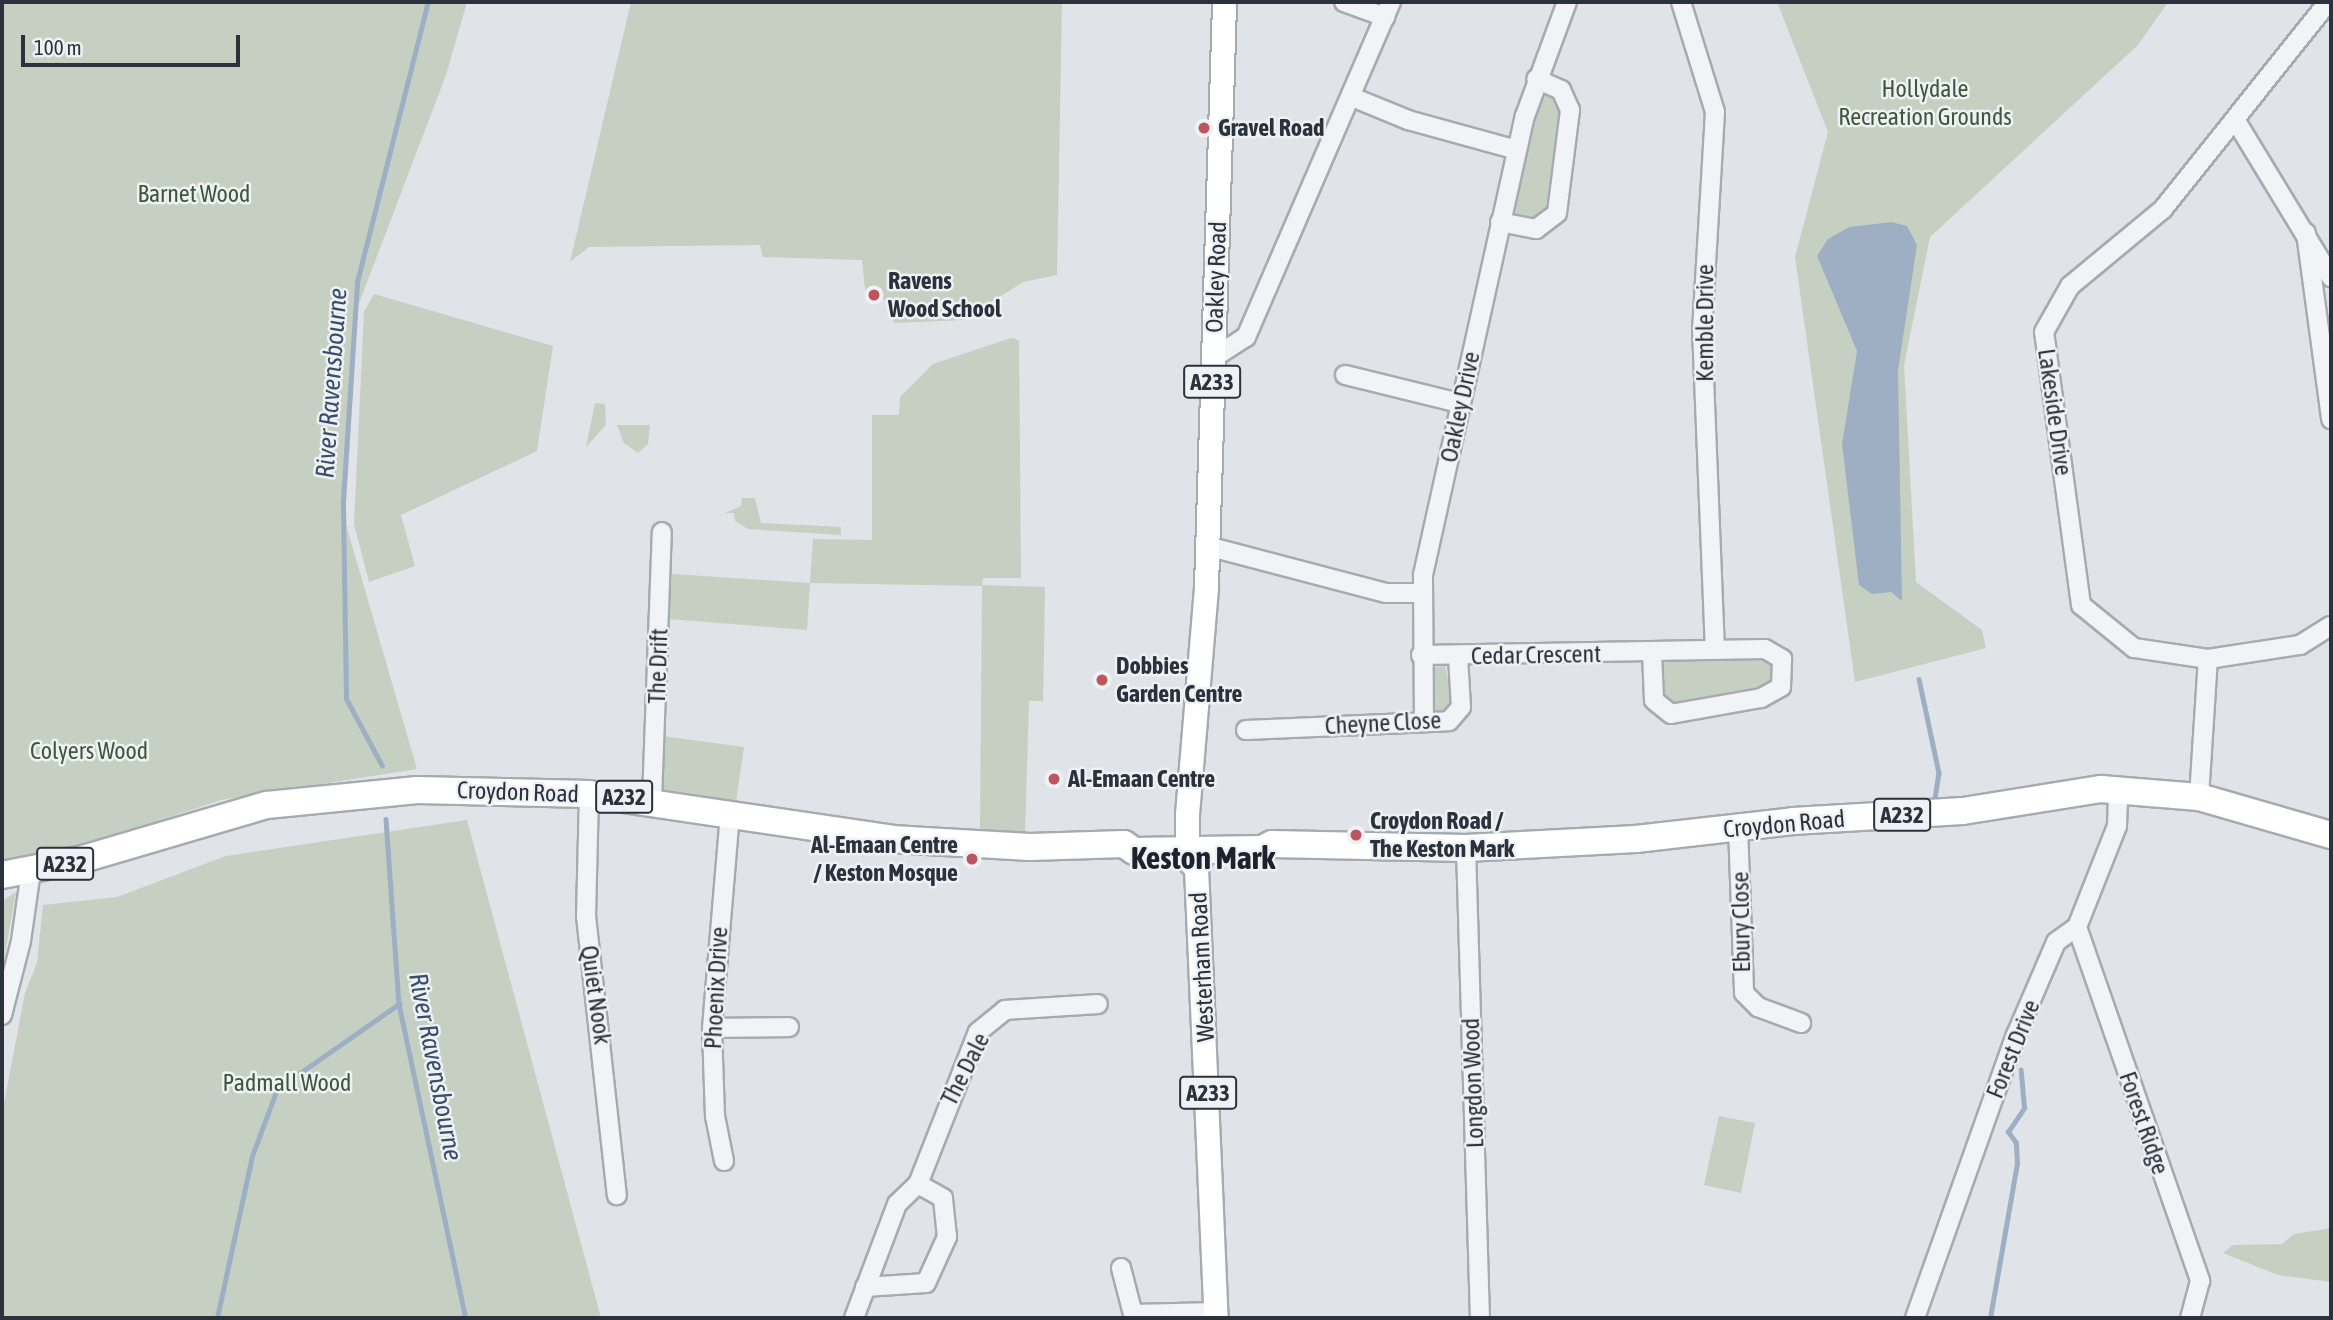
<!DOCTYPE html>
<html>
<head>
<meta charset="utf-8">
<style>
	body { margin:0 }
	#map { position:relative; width:2333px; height:1320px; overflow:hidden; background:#e0e3e7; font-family:"Asap Condensed",sans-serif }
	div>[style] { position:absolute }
	.green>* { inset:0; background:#c5d0c2 }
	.water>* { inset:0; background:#9fafc3 }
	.stream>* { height:4.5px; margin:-2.25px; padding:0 2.25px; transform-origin:2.25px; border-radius:2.25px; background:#9fafc3 }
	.roads { filter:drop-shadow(2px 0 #a6aab1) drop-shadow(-2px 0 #a6aab1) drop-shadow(0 2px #a6aab1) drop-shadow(0 -2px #a6aab1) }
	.minor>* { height:18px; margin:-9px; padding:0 9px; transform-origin:9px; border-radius:9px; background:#f2f3f6 }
	.major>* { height:23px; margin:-11.5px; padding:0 11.5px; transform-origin:11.5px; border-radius:11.5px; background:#fff }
	.highway>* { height:26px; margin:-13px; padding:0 13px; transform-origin:13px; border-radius:13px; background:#fff }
	.dots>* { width:19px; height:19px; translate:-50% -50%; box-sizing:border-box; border:4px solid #eff2f5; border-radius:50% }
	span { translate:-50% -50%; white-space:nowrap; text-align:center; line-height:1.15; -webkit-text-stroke:5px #eff2f5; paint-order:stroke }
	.shield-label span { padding:2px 5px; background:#eff2f5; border:2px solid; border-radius:5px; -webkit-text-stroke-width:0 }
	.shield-label { font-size:23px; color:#2b313d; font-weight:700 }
	.park-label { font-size:24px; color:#3e573a }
	.poi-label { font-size:24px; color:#2b313d; font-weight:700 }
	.left { translate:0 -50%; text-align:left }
	.right { translate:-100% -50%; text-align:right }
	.street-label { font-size:24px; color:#2b313d }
	.water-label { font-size:26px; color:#3a4e6c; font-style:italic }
	.district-label { font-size:32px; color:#1d222e; font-weight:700 }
	.frame { position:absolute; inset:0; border:4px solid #2b313d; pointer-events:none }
	.scale { position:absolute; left:21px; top:35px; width:219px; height:32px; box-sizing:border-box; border:4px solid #2b313d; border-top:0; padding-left:9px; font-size:21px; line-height:24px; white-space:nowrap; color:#2b313d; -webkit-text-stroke:5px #eff2f5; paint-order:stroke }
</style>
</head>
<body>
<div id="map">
	<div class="green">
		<div style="clip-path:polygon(2px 2px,467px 2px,446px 75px,358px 306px,345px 521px,417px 769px,221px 800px,121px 833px,2px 864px)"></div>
		<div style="clip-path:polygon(631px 2px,1062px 2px,1057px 275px,1023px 282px,963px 320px,894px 323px,891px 300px,866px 299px,862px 260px,763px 257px,760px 245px,589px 247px,570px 262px)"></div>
		<div style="clip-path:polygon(1777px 2px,2168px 2px,2138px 45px,1930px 237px,1904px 365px,1916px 582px,1982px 630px,1986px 648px,1855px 682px,1795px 257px,1828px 132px)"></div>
		<div style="clip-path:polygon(1542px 91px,1563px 101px,1549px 215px,1537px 224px,1515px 219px,1512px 212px)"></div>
		<div style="clip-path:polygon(374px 294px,553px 346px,537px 451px,401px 515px,415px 566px,369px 582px,354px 524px,364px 312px)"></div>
		<div style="clip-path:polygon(1011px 338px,1019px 340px,1021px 578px,983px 578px,982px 585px,1045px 587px,1043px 701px,1029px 701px,1025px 834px,980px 832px,982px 586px,810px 583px,807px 630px,668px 619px,672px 574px,810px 583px,813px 539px,872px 540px,872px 415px,899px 415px,900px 397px,933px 364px)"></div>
		<div style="clip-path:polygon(595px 403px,605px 404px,606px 425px,586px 447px)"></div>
		<div style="clip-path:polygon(617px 425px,650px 425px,648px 444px,638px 453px,624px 443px)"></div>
		<div style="clip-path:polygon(742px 498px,755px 498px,761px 523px,841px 527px,841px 535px,748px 529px,735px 521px,734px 513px,725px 513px,741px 506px)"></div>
		<div style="clip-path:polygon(1760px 654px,1772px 657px,1776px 679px,1770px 688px,1667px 707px,1661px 699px,1664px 661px)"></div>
		<div style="clip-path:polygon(1445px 666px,1454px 704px,1449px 714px,1433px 714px,1431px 667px)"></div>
		<div style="clip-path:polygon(662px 736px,744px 747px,736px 802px,661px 793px)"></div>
		<div style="clip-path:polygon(467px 820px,601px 1318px,2px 1318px,2px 1114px,25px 993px,37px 963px,43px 905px,117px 897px,226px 856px)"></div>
		<div style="clip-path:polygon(16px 892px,2px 970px,2px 901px)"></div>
		<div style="clip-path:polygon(1719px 1116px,1755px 1123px,1741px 1193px,1704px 1185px)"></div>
		<div style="clip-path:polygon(2331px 1228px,2331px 1282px,2278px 1275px,2223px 1253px,2233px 1245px,2282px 1244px,2294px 1234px)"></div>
	</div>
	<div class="water">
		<div style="clip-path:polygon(1892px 222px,1907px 226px,1917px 245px,1898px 371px,1902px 601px,1891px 592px,1872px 594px,1859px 585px,1842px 444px,1857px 351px,1817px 256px,1828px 239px,1849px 227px)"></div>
	</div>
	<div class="stream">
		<div style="left:1919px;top:679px;width:96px;rotate:78deg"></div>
		<div style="left:1939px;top:773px;width:25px;rotate:99deg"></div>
		<div style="left:382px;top:766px;width:76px;rotate:-118.2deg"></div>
		<div style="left:346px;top:699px;width:199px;rotate:-90.9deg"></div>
		<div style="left:343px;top:500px;width:218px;rotate:-86.3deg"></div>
		<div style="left:357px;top:282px;width:289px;rotate:-75.8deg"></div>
		<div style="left:386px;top:819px;width:185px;rotate:86deg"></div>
		<div style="left:399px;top:1004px;width:321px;rotate:78deg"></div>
		<div style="left:217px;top:1318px;width:166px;rotate:-77.8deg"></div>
		<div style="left:252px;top:1156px;width:72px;rotate:-69.5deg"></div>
		<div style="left:277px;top:1089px;width:149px;rotate:-34.9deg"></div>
		<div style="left:1990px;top:1318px;width:156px;rotate:-80.1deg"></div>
		<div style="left:2017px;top:1164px;width:21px;rotate:-93deg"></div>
		<div style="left:2016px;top:1143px;width:14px;rotate:-126deg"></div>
		<div style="left:2008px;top:1132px;width:29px;rotate:-56deg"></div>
		<div style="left:2024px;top:1108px;width:38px;rotate:-95deg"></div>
	</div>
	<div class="roads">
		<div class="minor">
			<div style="left:1344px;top:2px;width:44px;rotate:20.1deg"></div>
			<div style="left:1681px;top:2px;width:115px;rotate:72.8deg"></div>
			<div style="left:1715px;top:112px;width:216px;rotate:93.4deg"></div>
			<div style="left:1702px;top:328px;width:322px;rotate:87.7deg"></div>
			<div style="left:1352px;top:97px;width:61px;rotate:22.3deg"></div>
			<div style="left:1408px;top:120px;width:113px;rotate:15.4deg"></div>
			<div style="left:2236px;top:121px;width:183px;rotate:58.7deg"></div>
			<div style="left:1500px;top:222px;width:37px;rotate:11deg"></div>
			<div style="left:1536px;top:229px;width:26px;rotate:-37deg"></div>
			<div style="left:1557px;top:213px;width:104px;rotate:-82.8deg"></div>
			<div style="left:1570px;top:110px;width:22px;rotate:-114deg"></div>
			<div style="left:1561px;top:90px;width:27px;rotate:-156deg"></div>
			<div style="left:2306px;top:233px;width:188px;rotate:82.3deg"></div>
			<div style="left:1213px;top:353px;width:8px"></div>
			<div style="left:1221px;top:353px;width:30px;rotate:-33deg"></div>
			<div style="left:1246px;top:337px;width:365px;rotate:-66.6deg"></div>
			<div style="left:1345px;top:375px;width:117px;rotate:13.8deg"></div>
			<div style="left:1207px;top:546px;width:185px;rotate:14.7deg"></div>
			<div style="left:1386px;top:593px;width:35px"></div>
			<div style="left:1421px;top:655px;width:344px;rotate:-1deg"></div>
			<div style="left:1765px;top:649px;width:20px;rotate:30deg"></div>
			<div style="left:1782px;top:659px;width:28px;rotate:92deg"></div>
			<div style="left:1781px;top:687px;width:23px;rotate:151deg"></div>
			<div style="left:1761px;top:698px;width:91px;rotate:169.9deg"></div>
			<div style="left:1671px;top:714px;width:22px;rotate:-141deg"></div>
			<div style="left:1654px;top:700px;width:48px;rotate:-92.4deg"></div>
			<div style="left:2208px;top:659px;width:93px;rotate:-8.7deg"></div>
			<div style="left:2300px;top:645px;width:36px;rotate:-32deg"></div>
			<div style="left:1424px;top:722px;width:147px;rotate:-90.4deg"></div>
			<div style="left:1423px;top:575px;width:470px;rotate:-77.5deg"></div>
			<div style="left:1525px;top:116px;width:121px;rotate:-69.8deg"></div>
			<div style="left:1246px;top:730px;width:203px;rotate:-2.5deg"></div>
			<div style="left:1449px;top:721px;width:18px;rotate:-49deg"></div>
			<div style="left:1461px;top:707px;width:51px;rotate:-93.4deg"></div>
			<div style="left:589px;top:794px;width:122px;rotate:91.4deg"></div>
			<div style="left:586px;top:916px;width:281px;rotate:83.7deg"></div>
			<div style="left:2199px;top:797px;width:138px;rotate:-86.3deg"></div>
			<div style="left:2208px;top:659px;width:75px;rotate:-171.5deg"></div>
			<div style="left:2134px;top:648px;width:68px;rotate:-140.9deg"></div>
			<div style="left:2081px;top:605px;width:275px;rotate:-97.7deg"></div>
			<div style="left:2044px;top:332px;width:53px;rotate:-60.5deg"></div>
			<div style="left:2070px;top:286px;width:121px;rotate:-39.6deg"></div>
			<div style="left:2163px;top:209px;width:265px;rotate:-51.4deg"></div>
			<div style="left:652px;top:800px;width:268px;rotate:-87.9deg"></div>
			<div style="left:1738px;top:827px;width:166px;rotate:87.9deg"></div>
			<div style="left:1744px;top:993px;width:20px;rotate:45deg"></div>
			<div style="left:1758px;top:1007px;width:46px;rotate:20.4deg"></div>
			<div style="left:1466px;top:848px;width:470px;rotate:88.3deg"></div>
			<div style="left:2077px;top:927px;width:375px;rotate:70.8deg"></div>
			<div style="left:2200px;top:1281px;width:38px;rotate:105deg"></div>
			<div style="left:2px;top:1015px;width:76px;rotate:-75.6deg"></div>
			<div style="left:21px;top:941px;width:71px;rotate:-81.9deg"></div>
			<div style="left:712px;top:1028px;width:77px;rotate:-0.7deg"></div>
			<div style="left:724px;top:1161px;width:46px;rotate:-101.3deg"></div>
			<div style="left:715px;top:1116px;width:88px;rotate:-92deg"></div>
			<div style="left:712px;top:1028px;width:214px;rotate:-85.2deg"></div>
			<div style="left:1121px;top:1268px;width:48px;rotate:75.4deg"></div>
			<div style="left:1133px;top:1314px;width:83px;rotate:-1.4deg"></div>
			<div style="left:865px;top:1287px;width:61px;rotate:-3.8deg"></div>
			<div style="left:926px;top:1283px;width:51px;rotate:-65.5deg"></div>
			<div style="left:947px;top:1237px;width:39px;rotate:-96deg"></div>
			<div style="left:943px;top:1198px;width:29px;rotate:-151deg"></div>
			<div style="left:854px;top:1318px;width:122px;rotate:-69.3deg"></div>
			<div style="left:897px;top:1204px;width:29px;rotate:-44deg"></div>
			<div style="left:918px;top:1184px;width:163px;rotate:-68.5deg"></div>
			<div style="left:978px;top:1032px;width:35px;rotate:-39deg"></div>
			<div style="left:1005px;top:1010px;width:93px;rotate:-3.7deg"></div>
			<div style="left:1915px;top:1318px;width:300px;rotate:-70.4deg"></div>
			<div style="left:2016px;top:1035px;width:101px;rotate:-66.7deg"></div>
			<div style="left:2056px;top:942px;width:26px;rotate:-36deg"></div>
			<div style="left:2077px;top:927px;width:109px;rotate:-68.4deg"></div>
			<div style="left:2117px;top:826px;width:37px;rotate:-88deg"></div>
		</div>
		<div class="major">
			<div style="left:1202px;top:855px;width:14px;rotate:115deg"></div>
			<div style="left:1196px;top:868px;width:450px;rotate:87.5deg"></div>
			<div style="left:1196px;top:868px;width:13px;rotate:-135deg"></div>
			<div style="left:1187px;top:859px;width:45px;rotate:-90deg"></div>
			<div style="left:1187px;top:814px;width:229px;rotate:-85.2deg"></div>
			<div style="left:1206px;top:586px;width:584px;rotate:-88.23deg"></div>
		</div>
		<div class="highway">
			<div style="left:2px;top:875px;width:83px;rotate:-11.2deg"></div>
			<div style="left:83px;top:859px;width:192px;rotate:-16.4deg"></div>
			<div style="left:267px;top:805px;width:151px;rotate:-5.7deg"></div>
			<div style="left:417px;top:790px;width:172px;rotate:1.3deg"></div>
			<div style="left:589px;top:794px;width:306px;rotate:8.4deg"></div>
			<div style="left:892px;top:839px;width:138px;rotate:3.3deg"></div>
			<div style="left:1030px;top:847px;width:94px;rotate:-1.8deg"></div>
			<div style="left:1124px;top:844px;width:12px;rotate:35deg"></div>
			<div style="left:1134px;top:851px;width:128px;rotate:-0.9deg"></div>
			<div style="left:1262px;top:849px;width:11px;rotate:-27deg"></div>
			<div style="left:1272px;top:844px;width:194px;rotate:1.2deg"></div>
			<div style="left:1466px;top:848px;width:170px;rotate:-3deg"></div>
			<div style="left:1636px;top:839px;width:158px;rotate:-6.5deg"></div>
			<div style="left:1793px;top:821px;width:170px;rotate:-3.4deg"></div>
			<div style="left:1963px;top:811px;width:140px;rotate:-9.1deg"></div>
			<div style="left:2101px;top:789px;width:98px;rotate:4.7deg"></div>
			<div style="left:2199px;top:797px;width:137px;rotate:16.1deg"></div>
		</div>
	</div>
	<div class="dots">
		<div style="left:1204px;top:128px;background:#be545f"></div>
		<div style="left:874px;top:295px;background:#be545f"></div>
		<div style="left:1102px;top:680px;background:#be545f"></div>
		<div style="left:1054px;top:779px;background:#be545f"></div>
		<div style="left:1356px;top:835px;background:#be545f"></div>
		<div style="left:972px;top:859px;background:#be545f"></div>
	</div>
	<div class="shield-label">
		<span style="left:1212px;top:382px">A233</span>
		<span style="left:624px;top:797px">A232</span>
		<span style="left:1902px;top:815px">A232</span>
		<span style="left:65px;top:864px">A232</span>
		<span style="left:1208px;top:1093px">A233</span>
	</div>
	<div class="park-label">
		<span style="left:1925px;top:103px">Hollydale<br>Recreation Grounds</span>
		<span style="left:194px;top:194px">Barnet Wood</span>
		<span style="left:89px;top:751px">Colyers Wood</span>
		<span style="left:287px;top:1083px">Padmall Wood</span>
	</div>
	<div class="poi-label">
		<span class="left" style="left:1218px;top:128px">Gravel Road</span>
		<span class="left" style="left:888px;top:295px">Ravens<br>Wood School</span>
		<span class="left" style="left:1116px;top:680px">Dobbies<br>Garden Centre</span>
		<span class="left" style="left:1068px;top:779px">Al-Emaan Centre</span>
		<span class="left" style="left:1370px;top:835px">Croydon Road /<br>The Keston Mark</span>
		<span class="right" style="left:958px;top:859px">Al-Emaan Centre<br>/ Keston Mosque</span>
	</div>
	<div class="street-label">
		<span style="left:1216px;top:277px;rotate:-88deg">Oakley Road</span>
		<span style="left:1705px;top:323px;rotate:-90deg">Kemble Drive</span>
		<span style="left:1460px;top:407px;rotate:-78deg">Oakley Drive</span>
		<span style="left:2055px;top:412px;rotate:82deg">Lakeside Drive</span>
		<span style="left:1536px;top:655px;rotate:-1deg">Cedar Crescent</span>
		<span style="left:658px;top:666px;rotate:-88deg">The Drift</span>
		<span style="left:1383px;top:723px;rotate:-3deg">Cheyne Close</span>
		<span style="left:518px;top:792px;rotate:2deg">Croydon Road</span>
		<span style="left:1784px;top:824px;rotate:-5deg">Croydon Road</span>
		<span style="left:1741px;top:922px;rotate:-91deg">Ebury Close</span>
		<span style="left:1202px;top:967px;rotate:-93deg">Westerham Road</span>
		<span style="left:716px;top:988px;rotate:-87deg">Phoenix Drive</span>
		<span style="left:596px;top:995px;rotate:82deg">Quiet Nook</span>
		<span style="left:2013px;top:1049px;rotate:-68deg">Forest Drive</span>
		<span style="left:965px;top:1069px;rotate:-63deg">The Dale</span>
		<span style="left:1473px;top:1083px;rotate:-92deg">Longdon Wood</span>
		<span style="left:2144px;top:1123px;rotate:71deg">Forest Ridge</span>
	</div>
	<div class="water-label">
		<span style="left:332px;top:383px;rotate:-86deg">River Ravensbourne</span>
		<span style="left:435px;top:1067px;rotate:79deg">River Ravensbourne</span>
	</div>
	<div class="district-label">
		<span style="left:1203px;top:858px">Keston Mark</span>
	</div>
	<div class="frame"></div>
	<div class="scale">100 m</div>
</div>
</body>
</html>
